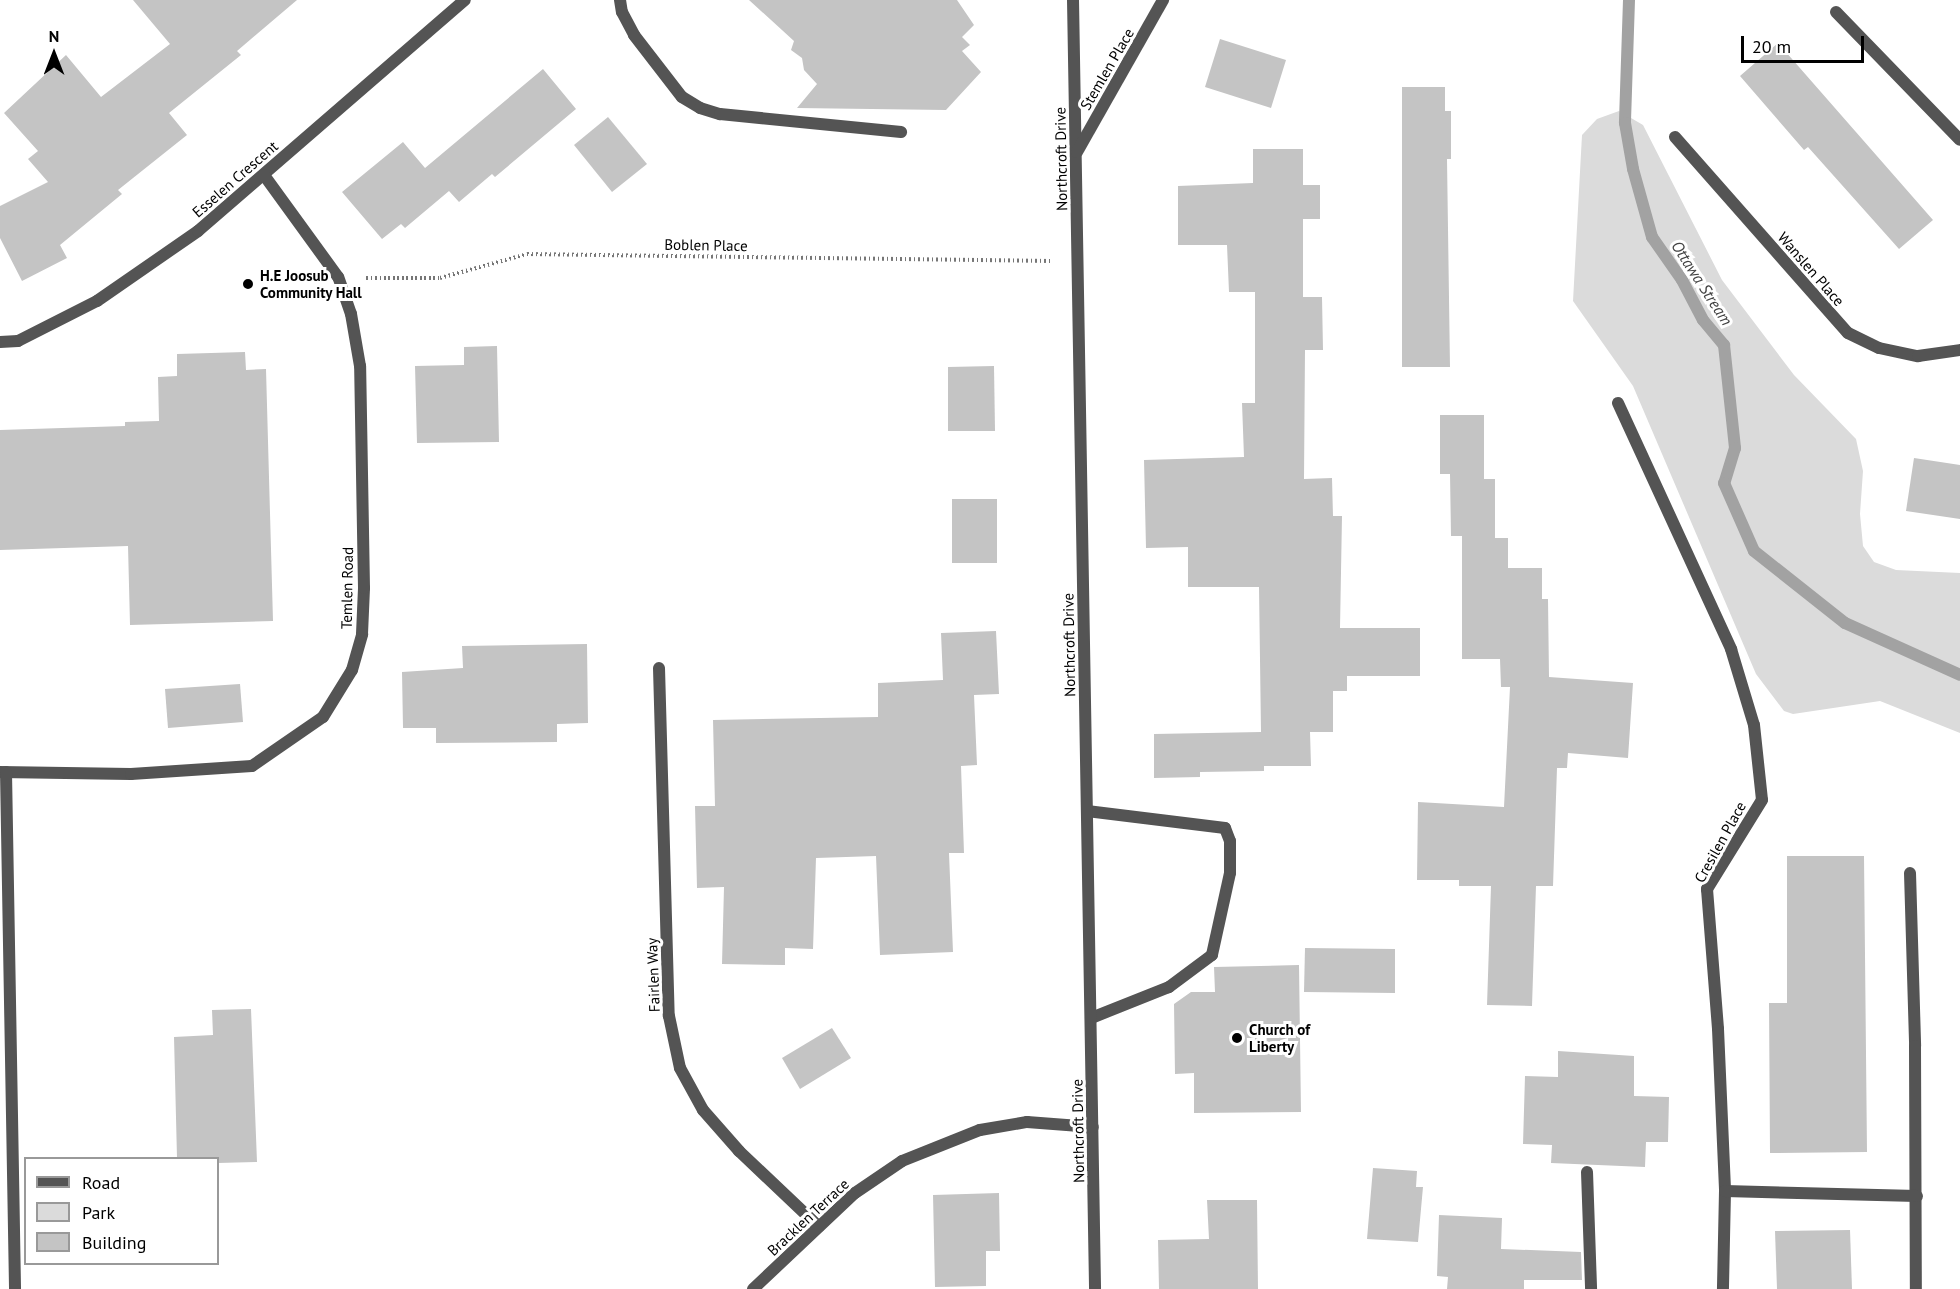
<!DOCTYPE html>
<html>
<head>
<meta charset="utf-8">
<style>
	body { margin:0 }
	#map { position:relative; width:1960px; height:1289px; overflow:hidden; background:#fff; font-family:"PT Sans",sans-serif }
	div>[style] { position:absolute }
	.green>* { inset:0; background:#dbdbdb }
	.stream>* { height:12px; margin:-6px; padding:0 6px; transform-origin:6px; border-radius:6px; background:#a2a2a2 }
	.building>* { inset:0; background:#c4c4c4 }
	.path>* { height:4px; margin-top:-2px; transform-origin:0; background:repeating-linear-gradient(90deg,#767676 0 1.5px,transparent 0 4.5px) }
	.lane>* { height:12px; margin:-6px; padding:0 6px; transform-origin:6px; border-radius:6px; background:#545454 }
	.street>* { height:12px; margin:-6px; padding:0 6px; transform-origin:6px; border-radius:6px; background:#545454 }
	.dots>* { width:16px; height:16px; translate:-50% -50%; box-sizing:border-box; border:3px solid #fff; border-radius:50% }
	span { translate:-50% -50%; white-space:nowrap; text-align:center; line-height:1.15; -webkit-text-stroke:6px #fff; paint-order:stroke }
	.street-label { font-size:15px; color:#000 }
	.poi-label { font-size:15px; color:#000; font-weight:700 }
	.left { translate:0 -50%; text-align:left }
	.water-label { font-size:16px; color:#434343; font-style:italic }
	.legend { position:absolute; left:24px; top:1157px; width:195px; height:108px; box-sizing:border-box; background:#fff; border:2px solid #999; margin:0; padding:8px 10px; list-style:none; font-size:18px; color:#000 }
	.legend li { display:flex; align-items:center; gap:12px; height:30px }
	.legend b { width:30px; border:2px solid #999 }
	.north { position:absolute; left:24px; top:24px; width:60px; height:60px; -webkit-text-stroke:4px #fff; paint-order:stroke; rotate:0deg; font-size:16px; font-weight:700; line-height:24px; text-align:center; color:#000 }
	.north::after { content:''; display:block; margin:auto; width:21px; height:27px; background:#000; clip-path:polygon(50% 0,100% 100%,50% 72%,0 100%) }
	.scale { position:absolute; left:1741px; top:36px; width:123px; height:27px; box-sizing:border-box; border:3px solid #000; border-top:0; padding-left:8px; font-size:18px; line-height:21px; white-space:nowrap; color:#000; -webkit-text-stroke:4px #fff; paint-order:stroke }
</style>
</head>
<body>
<div id="map">
	<div class="green">
		<div style="clip-path:polygon(1619px 111px,1643px 125px,1722px 280px,1794px 375px,1856px 439px,1863px 471px,1860px 514px,1863px 546px,1874px 562px,1896px 570px,1960px 573px,1960px 733px,1880px 701px,1793px 714px,1784px 711px,1756px 674px,1633px 386px,1573px 301px,1582px 135px,1597px 119px)"></div>
	</div>
	<div class="stream">
		<div style="left:1629px;top:0;width:123px;rotate:91.9deg"></div>
		<div style="left:1625px;top:123px;width:47px;rotate:80.1deg"></div>
		<div style="left:1633px;top:169px;width:71px;rotate:74.4deg"></div>
		<div style="left:1652px;top:237px;width:52px;rotate:55.1deg"></div>
		<div style="left:1682px;top:280px;width:45px;rotate:62.3deg"></div>
		<div style="left:1703px;top:320px;width:33px;rotate:50deg"></div>
		<div style="left:1724px;top:345px;width:104px;rotate:83.9deg"></div>
		<div style="left:1735px;top:448px;width:37px;rotate:107deg"></div>
		<div style="left:1724px;top:483px;width:74px;rotate:66.2deg"></div>
		<div style="left:1754px;top:551px;width:116px;rotate:38.4deg"></div>
		<div style="left:1845px;top:623px;width:126px;rotate:24.3deg"></div>
	</div>
	<div class="building">
		<div style="clip-path:polygon(133px 0,297px 0,237px 51px,241px 55px,169px 113px,187px 135px,118px 190px,122px 194px,60px 245px,67px 258px,22px 281px,0 238px,0 206px,48px 182px,28px 159px,38px 151px,4px 113px,66px 55px,101px 97px,170px 44px)"></div>
		<div style="clip-path:polygon(749px 0,957px 0,974px 25px,962px 37px,970px 45px,962px 51px,981px 72px,946px 110px,797px 108px,817px 84px,804px 70px,802px 58px,791px 50px,794px 41px)"></div>
		<div style="clip-path:polygon(1220px 39px,1286px 60px,1271px 108px,1205px 87px)"></div>
		<div style="clip-path:polygon(1778px 43px,1933px 220px,1899px 249px,1808px 147px,1804px 150px,1740px 76px)"></div>
		<div style="clip-path:polygon(543px 69px,576px 109px,495px 177px,492px 174px,459px 202px,449px 191px,405px 228px,401px 224px,382px 239px,342px 192px,403px 142px,425px 168px)"></div>
		<div style="clip-path:polygon(1402px 87px,1445px 87px,1445px 111px,1451px 111px,1451px 159px,1447px 159px,1450px 367px,1402px 367px)"></div>
		<div style="clip-path:polygon(608px 117px,647px 164px,612px 192px,574px 145px)"></div>
		<div style="clip-path:polygon(1253px 149px,1303px 149px,1303px 185px,1320px 185px,1320px 219px,1303px 219px,1303px 297px,1322px 297px,1323px 350px,1305px 350px,1304px 479px,1332px 478px,1333px 516px,1342px 516px,1340px 628px,1420px 628px,1420px 676px,1347px 676px,1347px 691px,1333px 691px,1333px 732px,1310px 732px,1311px 766px,1264px 766px,1264px 771px,1200px 772px,1200px 777px,1154px 778px,1154px 734px,1261px 732px,1259px 587px,1188px 587px,1188px 547px,1146px 548px,1144px 460px,1244px 457px,1242px 403px,1255px 403px,1255px 292px,1229px 292px,1227px 245px,1178px 245px,1178px 186px,1253px 183px)"></div>
		<div style="clip-path:polygon(497px 346px,499px 442px,417px 443px,415px 366px,464px 365px,464px 347px)"></div>
		<div style="clip-path:polygon(245px 352px,246px 370px,266px 369px,273px 621px,130px 625px,128px 546px,0 550px,0 430px,125px 426px,125px 422px,159px 421px,158px 377px,177px 376px,177px 354px)"></div>
		<div style="clip-path:polygon(994px 366px,995px 431px,948px 431px,948px 367px)"></div>
		<div style="clip-path:polygon(1440px 415px,1484px 415px,1484px 479px,1495px 479px,1495px 538px,1508px 538px,1508px 568px,1542px 568px,1542px 599px,1548px 599px,1549px 677px,1633px 683px,1628px 758px,1568px 753px,1567px 768px,1557px 768px,1553px 886px,1536px 886px,1532px 1006px,1487px 1005px,1491px 886px,1459px 886px,1459px 880px,1417px 880px,1418px 802px,1504px 807px,1510px 687px,1501px 687px,1500px 659px,1462px 659px,1462px 536px,1451px 536px,1450px 474px,1440px 474px)"></div>
		<div style="clip-path:polygon(1914px 458px,1960px 465px,1960px 519px,1906px 511px)"></div>
		<div style="clip-path:polygon(952px 499px,997px 499px,997px 563px,952px 563px)"></div>
		<div style="clip-path:polygon(996px 631px,999px 694px,974px 695px,977px 765px,961px 766px,964px 853px,949px 853px,953px 952px,880px 955px,876px 856px,816px 858px,813px 949px,785px 948px,785px 965px,722px 964px,724px 887px,697px 888px,695px 806px,715px 806px,713px 720px,878px 717px,878px 683px,943px 680px,941px 633px)"></div>
		<div style="clip-path:polygon(587px 644px,588px 723px,557px 724px,557px 742px,436px 743px,436px 728px,403px 728px,402px 672px,463px 668px,462px 646px)"></div>
		<div style="clip-path:polygon(240px 684px,243px 722px,168px 728px,165px 689px)"></div>
		<div style="clip-path:polygon(1787px 856px,1864px 856px,1867px 1152px,1770px 1153px,1769px 1003px,1787px 1003px)"></div>
		<div style="clip-path:polygon(1305px 948px,1395px 949px,1395px 993px,1304px 992px)"></div>
		<div style="clip-path:polygon(1299px 965px,1301px 1112px,1194px 1113px,1194px 1073px,1175px 1074px,1174px 1004px,1191px 992px,1215px 992px,1214px 967px)"></div>
		<div style="clip-path:polygon(251px 1009px,257px 1162px,218px 1163px,218px 1158px,177px 1158px,174px 1037px,213px 1035px,212px 1010px)"></div>
		<div style="clip-path:polygon(832px 1028px,851px 1058px,800px 1089px,782px 1058px)"></div>
		<div style="clip-path:polygon(1558px 1051px,1634px 1056px,1634px 1096px,1669px 1097px,1668px 1142px,1646px 1142px,1645px 1167px,1551px 1163px,1552px 1145px,1523px 1144px,1525px 1076px,1558px 1077px)"></div>
		<div style="clip-path:polygon(1373px 1168px,1417px 1171px,1416px 1187px,1423px 1187px,1418px 1242px,1367px 1239px)"></div>
		<div style="clip-path:polygon(999px 1193px,1000px 1251px,986px 1251px,986px 1286px,935px 1287px,933px 1195px)"></div>
		<div style="clip-path:polygon(1207px 1200px,1257px 1200px,1258px 1289px,1159px 1289px,1158px 1240px,1209px 1239px)"></div>
		<div style="clip-path:polygon(1439px 1215px,1502px 1218px,1501px 1249px,1581px 1252px,1582px 1280px,1524px 1280px,1524px 1289px,1447px 1289px,1448px 1277px,1437px 1276px)"></div>
		<div style="clip-path:polygon(1850px 1230px,1852px 1289px,1777px 1289px,1775px 1231px)"></div>
	</div>
	<div class="path">
		<div style="left:366px;top:278px;width:74px"></div>
		<div style="left:440px;top:278px;width:90px;rotate:-15.4deg"></div>
		<div style="left:527px;top:254px;width:524px;rotate:0.77deg"></div>
	</div>
	<div class="lane">
		<div style="left:620px;top:0;width:12px;rotate:81deg"></div>
		<div style="left:622px;top:12px;width:26px;rotate:62deg"></div>
		<div style="left:634px;top:35px;width:78px;rotate:52.3deg"></div>
		<div style="left:682px;top:97px;width:21px;rotate:31deg"></div>
		<div style="left:700px;top:108px;width:21px;rotate:17deg"></div>
		<div style="left:720px;top:114px;width:182px;rotate:5.7deg"></div>
		<div style="left:1087px;top:811px;width:139px;rotate:7deg"></div>
		<div style="left:1225px;top:828px;width:14px;rotate:69deg"></div>
		<div style="left:1230px;top:841px;width:32px;rotate:90deg"></div>
		<div style="left:1230px;top:873px;width:84px;rotate:102.4deg"></div>
		<div style="left:1212px;top:955px;width:54px;rotate:143.3deg"></div>
		<div style="left:1169px;top:987px;width:84px;rotate:158.3deg"></div>
		<div style="left:1587px;top:1172px;width:117px;rotate:88deg"></div>
	</div>
	<div class="street">
		<div style="left:1073px;top:0;width:1289px;rotate:89.02deg"></div>
		<div style="left:1836px;top:12px;width:178px;rotate:45.9deg"></div>
		<div style="left:1675px;top:137px;width:261px;rotate:48.6deg"></div>
		<div style="left:1848px;top:333px;width:34px;rotate:26deg"></div>
		<div style="left:1879px;top:348px;width:40px;rotate:12deg"></div>
		<div style="left:1918px;top:356px;width:42px;rotate:-8.1deg"></div>
		<div style="left:1077px;top:152px;width:175px;rotate:-60.5deg"></div>
		<div style="left:0;top:342px;width:18px;rotate:-3deg"></div>
		<div style="left:18px;top:341px;width:89px;rotate:-26.9deg"></div>
		<div style="left:97px;top:301px;width:123px;rotate:-34.7deg"></div>
		<div style="left:198px;top:231px;width:353px;rotate:-40.9deg"></div>
		<div style="left:1618px;top:403px;width:271px;rotate:65.3deg"></div>
		<div style="left:1731px;top:649px;width:79px;rotate:73.2deg"></div>
		<div style="left:1754px;top:725px;width:75px;rotate:83.9deg"></div>
		<div style="left:1762px;top:800px;width:105px;rotate:121.7deg"></div>
		<div style="left:1707px;top:889px;width:140px;rotate:85.5deg"></div>
		<div style="left:1718px;top:1029px;width:162px;rotate:87.5deg"></div>
		<div style="left:1725px;top:1191px;width:98px;rotate:91.2deg"></div>
		<div style="left:659px;top:668px;width:348px;rotate:88.4deg"></div>
		<div style="left:669px;top:1016px;width:53px;rotate:78.1deg"></div>
		<div style="left:680px;top:1068px;width:48px;rotate:61.3deg"></div>
		<div style="left:703px;top:1110px;width:55px;rotate:48.7deg"></div>
		<div style="left:739px;top:1151px;width:110px;rotate:43.5deg"></div>
		<div style="left:0;top:772px;width:131px;rotate:0.9deg"></div>
		<div style="left:131px;top:774px;width:121px;rotate:-3.8deg"></div>
		<div style="left:252px;top:766px;width:86px;rotate:-34.6deg"></div>
		<div style="left:323px;top:717px;width:55px;rotate:-58.3deg"></div>
		<div style="left:352px;top:670px;width:37px;rotate:-74deg"></div>
		<div style="left:362px;top:634px;width:46px;rotate:-87.5deg"></div>
		<div style="left:364px;top:588px;width:222px;rotate:-91deg"></div>
		<div style="left:360px;top:366px;width:53px;rotate:-99.8deg"></div>
		<div style="left:351px;top:314px;width:39px;rotate:-109deg"></div>
		<div style="left:338px;top:277px;width:126px;rotate:-126deg"></div>
		<div style="left:6px;top:772px;width:517px;rotate:89deg"></div>
		<div style="left:1910px;top:873px;width:173px;rotate:88.3deg"></div>
		<div style="left:1915px;top:1046px;width:243px;rotate:89.8deg"></div>
		<div style="left:1725px;top:1191px;width:192px;rotate:1.5deg"></div>
		<div style="left:753px;top:1289px;width:140px;rotate:-43.3deg"></div>
		<div style="left:855px;top:1193px;width:57px;rotate:-34.2deg"></div>
		<div style="left:902px;top:1161px;width:84px;rotate:-21.7deg"></div>
		<div style="left:980px;top:1130px;width:48px;rotate:-9.7deg"></div>
		<div style="left:1027px;top:1122px;width:66px;rotate:4.3deg"></div>
	</div>
	<div class="dots">
		<div style="left:248px;top:284px;background:#000"></div>
		<div style="left:1237px;top:1038px;background:#000"></div>
	</div>
	<div class="street-label">
		<span style="left:1107px;top:69px;rotate:-60deg">Stemlen Place</span>
		<span style="left:1061px;top:159px;rotate:-91deg">Northcroft Drive</span>
		<span style="left:235px;top:179px;rotate:-41deg">Esselen Crescent</span>
		<span style="left:706px;top:245px;rotate:1deg">Boblen Place</span>
		<span style="left:1811px;top:269px;rotate:49deg">Wanslen Place</span>
		<span style="left:347px;top:588px;rotate:-89deg">Temlen Road</span>
		<span style="left:1069px;top:645px;rotate:-91deg">Northcroft Drive</span>
		<span style="left:1720px;top:842px;rotate:-61deg">Cresilen Place</span>
		<span style="left:653px;top:975px;rotate:-92deg">Fairlen Way</span>
		<span style="left:1078px;top:1131px;rotate:-91deg">Northcroft Drive</span>
		<span style="left:808px;top:1217px;rotate:-43deg">Bracklen Terrace</span>
	</div>
	<div class="poi-label">
		<span class="left" style="left:260px;top:284px">H.E Joosub<br>Community Hall</span>
		<span class="left" style="left:1249px;top:1038px">Church of<br>Liberty</span>
	</div>
	<div class="water-label">
		<span style="left:1702px;top:283px;rotate:57deg">Ottawa Stream</span>
	</div>
	<ul class="legend">
	<li><b style="height:8px;background:#545454"></b>Road</li>
	<li><b style="height:16px;background:#dbdbdb"></b>Park</li>
	<li><b style="height:16px;background:#c4c4c4"></b>Building</li>
	</ul>
	<div class="north">N</div>
	<div class="scale">20 m</div>
</div>
</body>
</html>
